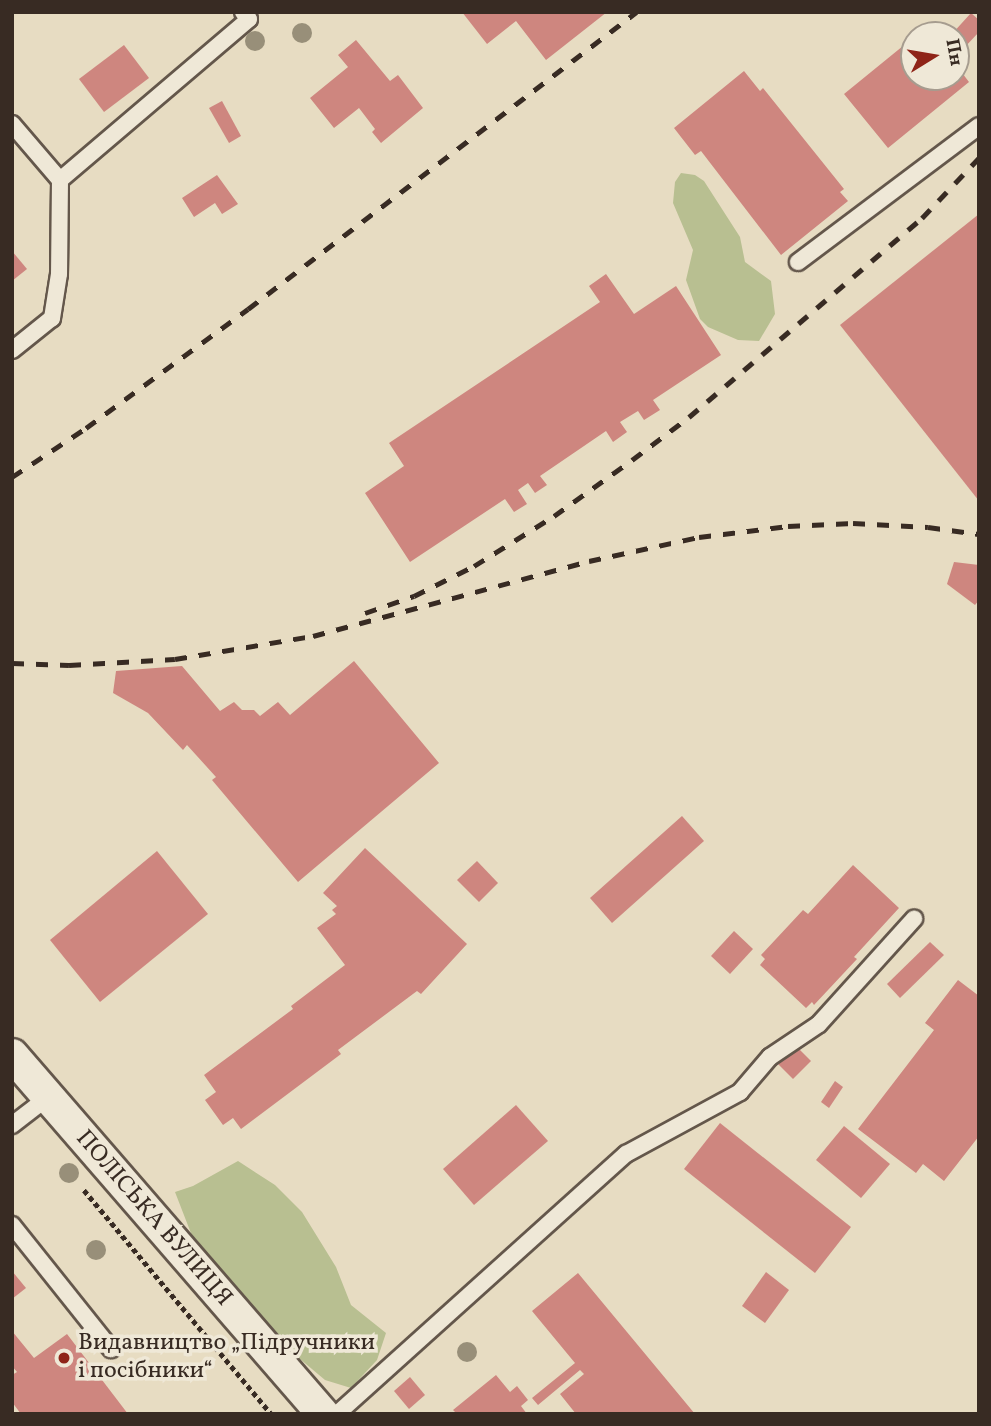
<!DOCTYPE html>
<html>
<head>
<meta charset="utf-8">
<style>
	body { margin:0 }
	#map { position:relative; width:991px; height:1426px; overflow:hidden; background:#e7dcc2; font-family:Vollkorn,serif }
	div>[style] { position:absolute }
	.green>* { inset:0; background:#b8bf91 }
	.building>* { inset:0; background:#ce867f }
	.path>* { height:4.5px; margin-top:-2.25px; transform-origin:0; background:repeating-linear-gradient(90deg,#382b23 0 5px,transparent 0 8.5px) }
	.roads { filter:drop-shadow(2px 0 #64574b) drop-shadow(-2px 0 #64574b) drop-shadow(0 2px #64574b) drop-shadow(0 -2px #64574b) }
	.lane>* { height:16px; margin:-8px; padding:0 8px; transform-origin:8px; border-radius:8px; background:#efe8d7 }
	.street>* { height:32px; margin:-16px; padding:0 16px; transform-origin:16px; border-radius:16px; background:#efe8d7 }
	.rail>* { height:5px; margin-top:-2.5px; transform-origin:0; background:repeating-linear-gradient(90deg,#382b23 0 12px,transparent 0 24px) }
	.trees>* { width:20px; height:20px; margin:-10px; border-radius:50%; background:#988f79 }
	.dots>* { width:19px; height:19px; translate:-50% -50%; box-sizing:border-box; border:4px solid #efe8d7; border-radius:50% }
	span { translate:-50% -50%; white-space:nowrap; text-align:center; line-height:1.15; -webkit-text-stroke:7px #efe8d7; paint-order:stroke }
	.street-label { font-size:24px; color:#382b23 }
	.poi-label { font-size:24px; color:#382b23 }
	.left { translate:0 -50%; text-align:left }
	.frame { position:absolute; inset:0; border:14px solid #382b23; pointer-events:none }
	.north { position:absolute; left:900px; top:21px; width:70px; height:70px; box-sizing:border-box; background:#efe8d7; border:2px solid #a69c8f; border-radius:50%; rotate:79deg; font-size:19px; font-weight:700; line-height:28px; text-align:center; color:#382b23 }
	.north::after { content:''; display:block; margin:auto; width:24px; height:32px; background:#8f2418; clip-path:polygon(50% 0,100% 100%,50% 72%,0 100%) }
</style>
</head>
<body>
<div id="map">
	<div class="green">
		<div style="clip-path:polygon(681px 173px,695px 175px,704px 181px,740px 237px,745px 262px,771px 281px,775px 314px,759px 341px,738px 340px,708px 327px,700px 319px,686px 280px,693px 250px,673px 203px,675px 182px)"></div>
		<div style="clip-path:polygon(238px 1161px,275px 1185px,302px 1212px,336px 1267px,351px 1305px,386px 1333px,377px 1360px,351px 1388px,325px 1380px,287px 1348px,258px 1315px,221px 1284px,194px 1241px,175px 1192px,193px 1186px)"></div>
	</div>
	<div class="building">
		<div style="clip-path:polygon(462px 12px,607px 12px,546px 60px,516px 21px,487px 44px)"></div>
		<div style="clip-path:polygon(971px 13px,979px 20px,979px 32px,964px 48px,956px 41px,956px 35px,951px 35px)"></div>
		<div style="clip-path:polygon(932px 22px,943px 35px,916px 35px)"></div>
		<div style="clip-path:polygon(914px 37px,914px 77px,956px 77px,956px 65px,969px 82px,888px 148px,844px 94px)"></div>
		<div style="clip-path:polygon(356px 40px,390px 81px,398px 75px,423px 108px,381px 143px,372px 132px,375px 129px,359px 108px,334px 128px,310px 98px,348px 67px,338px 55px)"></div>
		<div style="clip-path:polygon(124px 45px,149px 78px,104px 112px,79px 79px)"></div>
		<div style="clip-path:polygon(744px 71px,760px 91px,763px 88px,844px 189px,840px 192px,848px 201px,781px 255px,701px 151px,695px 155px,674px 128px)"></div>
		<div style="clip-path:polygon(222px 101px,241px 136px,229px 143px,209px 108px)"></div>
		<div style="clip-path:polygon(217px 175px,238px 204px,222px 214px,215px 203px,194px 217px,182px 198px)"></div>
		<div style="clip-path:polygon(979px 214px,979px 501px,840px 325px)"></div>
		<div style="clip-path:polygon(12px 251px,27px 269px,12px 281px)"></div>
		<div style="clip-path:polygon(606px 274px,634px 314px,676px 286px,721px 355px,653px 400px,660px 410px,644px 420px,638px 411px,620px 422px,627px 432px,613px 442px,606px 431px,540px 476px,547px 485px,535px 493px,528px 483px,518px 490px,527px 504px,514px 512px,505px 499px,410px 562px,365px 493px,404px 466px,389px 443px,600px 302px,589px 286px)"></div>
		<div style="clip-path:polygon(954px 562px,979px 565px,979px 600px,975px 605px,947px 584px)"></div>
		<div style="clip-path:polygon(354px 661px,439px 763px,298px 882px,212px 780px,216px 777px,187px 745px,183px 750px,148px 713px,113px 693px,116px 671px,182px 666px,220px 711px,234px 702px,242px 710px,254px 710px,260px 716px,278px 702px,290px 715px)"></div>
		<div style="clip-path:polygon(682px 816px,704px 841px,612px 923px,590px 898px)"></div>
		<div style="clip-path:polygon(365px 848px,467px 944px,421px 994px,417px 991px,338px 1050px,341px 1054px,241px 1129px,233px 1118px,223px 1125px,205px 1100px,216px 1092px,204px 1075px,293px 1009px,291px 1006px,345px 965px,317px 928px,336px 914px,332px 910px,337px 906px,323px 893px)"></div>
		<div style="clip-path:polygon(157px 851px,208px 914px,100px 1002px,50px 940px)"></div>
		<div style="clip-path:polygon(477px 861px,498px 883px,479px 902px,457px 880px)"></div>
		<div style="clip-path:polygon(853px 865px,899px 908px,854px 957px,857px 959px,814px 1005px,812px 1002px,806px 1008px,760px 965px,765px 959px,761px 955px,803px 910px,808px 914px)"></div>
		<div style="clip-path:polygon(734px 931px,753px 949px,730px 974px,711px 956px)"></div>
		<div style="clip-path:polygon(930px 942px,944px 955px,900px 998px,887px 984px)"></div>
		<div style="clip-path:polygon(958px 980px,979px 996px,979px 1136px,944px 1181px,923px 1164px,916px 1173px,858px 1129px,934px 1030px,925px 1023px)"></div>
		<div style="clip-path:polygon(796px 1046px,811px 1061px,793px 1079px,778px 1064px)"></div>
		<div style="clip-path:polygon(835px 1081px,843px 1087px,829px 1108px,821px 1102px)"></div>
		<div style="clip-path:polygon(516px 1105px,548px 1141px,474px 1205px,443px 1169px)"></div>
		<div style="clip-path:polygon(720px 1123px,851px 1227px,815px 1273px,684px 1169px)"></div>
		<div style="clip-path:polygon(844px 1126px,890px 1164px,861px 1198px,816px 1160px)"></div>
		<div style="clip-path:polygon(12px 1271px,26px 1288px,12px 1299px)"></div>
		<div style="clip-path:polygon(766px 1272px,789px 1290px,765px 1323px,742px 1306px)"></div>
		<div style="clip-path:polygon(578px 1273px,695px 1414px,576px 1414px,560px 1394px,584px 1374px,580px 1370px,538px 1405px,532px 1398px,575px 1363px,532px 1311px)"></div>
		<div style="clip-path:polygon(12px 1331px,34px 1358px,67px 1334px,128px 1414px,21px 1414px,12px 1402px,12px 1375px,17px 1372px,12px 1366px)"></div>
		<div style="clip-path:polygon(496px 1375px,510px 1392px,517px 1386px,528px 1400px,521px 1406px,527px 1414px,457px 1414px,453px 1410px)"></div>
		<div style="clip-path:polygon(410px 1377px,425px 1395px,409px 1409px,394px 1391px)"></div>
	</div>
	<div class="path">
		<div style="left:84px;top:1190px;width:292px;rotate:50.1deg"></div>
	</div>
	<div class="roads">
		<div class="lane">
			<div style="left:12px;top:124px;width:74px;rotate:49.4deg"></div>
			<div style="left:60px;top:180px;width:94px;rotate:90.6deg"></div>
			<div style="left:59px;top:274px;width:45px;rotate:99deg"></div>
			<div style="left:52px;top:318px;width:51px;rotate:141.3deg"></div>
			<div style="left:60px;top:180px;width:248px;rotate:-40.4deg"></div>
			<div style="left:249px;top:19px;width:9px;rotate:-131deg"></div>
			<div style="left:798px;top:262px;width:226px;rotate:-36.9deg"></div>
			<div style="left:12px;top:1125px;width:44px;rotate:-37.6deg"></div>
			<div style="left:12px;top:1225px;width:159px;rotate:51.4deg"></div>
			<div style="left:337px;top:1414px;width:389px;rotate:-42deg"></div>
			<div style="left:626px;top:1154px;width:130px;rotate:-28.5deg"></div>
			<div style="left:740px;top:1092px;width:46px;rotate:-49.4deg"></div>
			<div style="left:770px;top:1057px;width:59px;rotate:-34deg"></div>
			<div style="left:819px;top:1024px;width:142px;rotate:-47.9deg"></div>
		</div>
		<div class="street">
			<div style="left:12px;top:1055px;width:475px;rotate:49.1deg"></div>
		</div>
	</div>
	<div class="rail">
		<div style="left:12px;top:477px;width:89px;rotate:-33.5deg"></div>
		<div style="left:86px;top:428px;width:201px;rotate:-36.3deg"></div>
		<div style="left:248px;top:309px;width:489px;rotate:-37.4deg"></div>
		<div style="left:365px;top:613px;width:52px;rotate:-19.1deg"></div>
		<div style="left:414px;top:596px;width:67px;rotate:-26.6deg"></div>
		<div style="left:474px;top:566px;width:94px;rotate:-32deg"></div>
		<div style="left:554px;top:516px;width:96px;rotate:-35.7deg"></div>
		<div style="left:632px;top:460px;width:71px;rotate:-37deg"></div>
		<div style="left:689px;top:417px;width:306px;rotate:-40.5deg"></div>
		<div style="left:922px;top:218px;width:83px;rotate:-46.5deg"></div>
		<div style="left:12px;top:663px;width:57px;rotate:2deg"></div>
		<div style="left:69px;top:665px;width:106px;rotate:-3.2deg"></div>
		<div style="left:175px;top:659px;width:140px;rotate:-9.5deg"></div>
		<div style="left:313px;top:636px;width:286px;rotate:-15.2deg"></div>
		<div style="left:589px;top:561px;width:113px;rotate:-12.3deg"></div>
		<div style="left:699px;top:537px;width:90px;rotate:-7deg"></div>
		<div style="left:788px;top:526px;width:65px;rotate:-2.6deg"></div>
		<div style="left:853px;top:523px;width:75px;rotate:3.1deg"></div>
		<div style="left:928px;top:527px;width:51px;rotate:7.8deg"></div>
	</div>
	<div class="trees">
		<div style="left:302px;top:33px"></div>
		<div style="left:255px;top:41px"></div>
		<div style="left:69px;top:1173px"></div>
		<div style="left:96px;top:1250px"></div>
		<div style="left:467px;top:1352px"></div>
	</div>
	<div class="dots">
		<div style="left:64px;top:1358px;background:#8f2418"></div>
	</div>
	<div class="street-label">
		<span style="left:153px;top:1219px;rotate:49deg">ПОЛІСЬКА ВУЛИЦЯ</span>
	</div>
	<div class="poi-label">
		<span class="left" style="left:78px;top:1358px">Видавництво „Підручники<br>і посібники“</span>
	</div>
	<div class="frame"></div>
	<div class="north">Пн</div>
</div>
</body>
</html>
